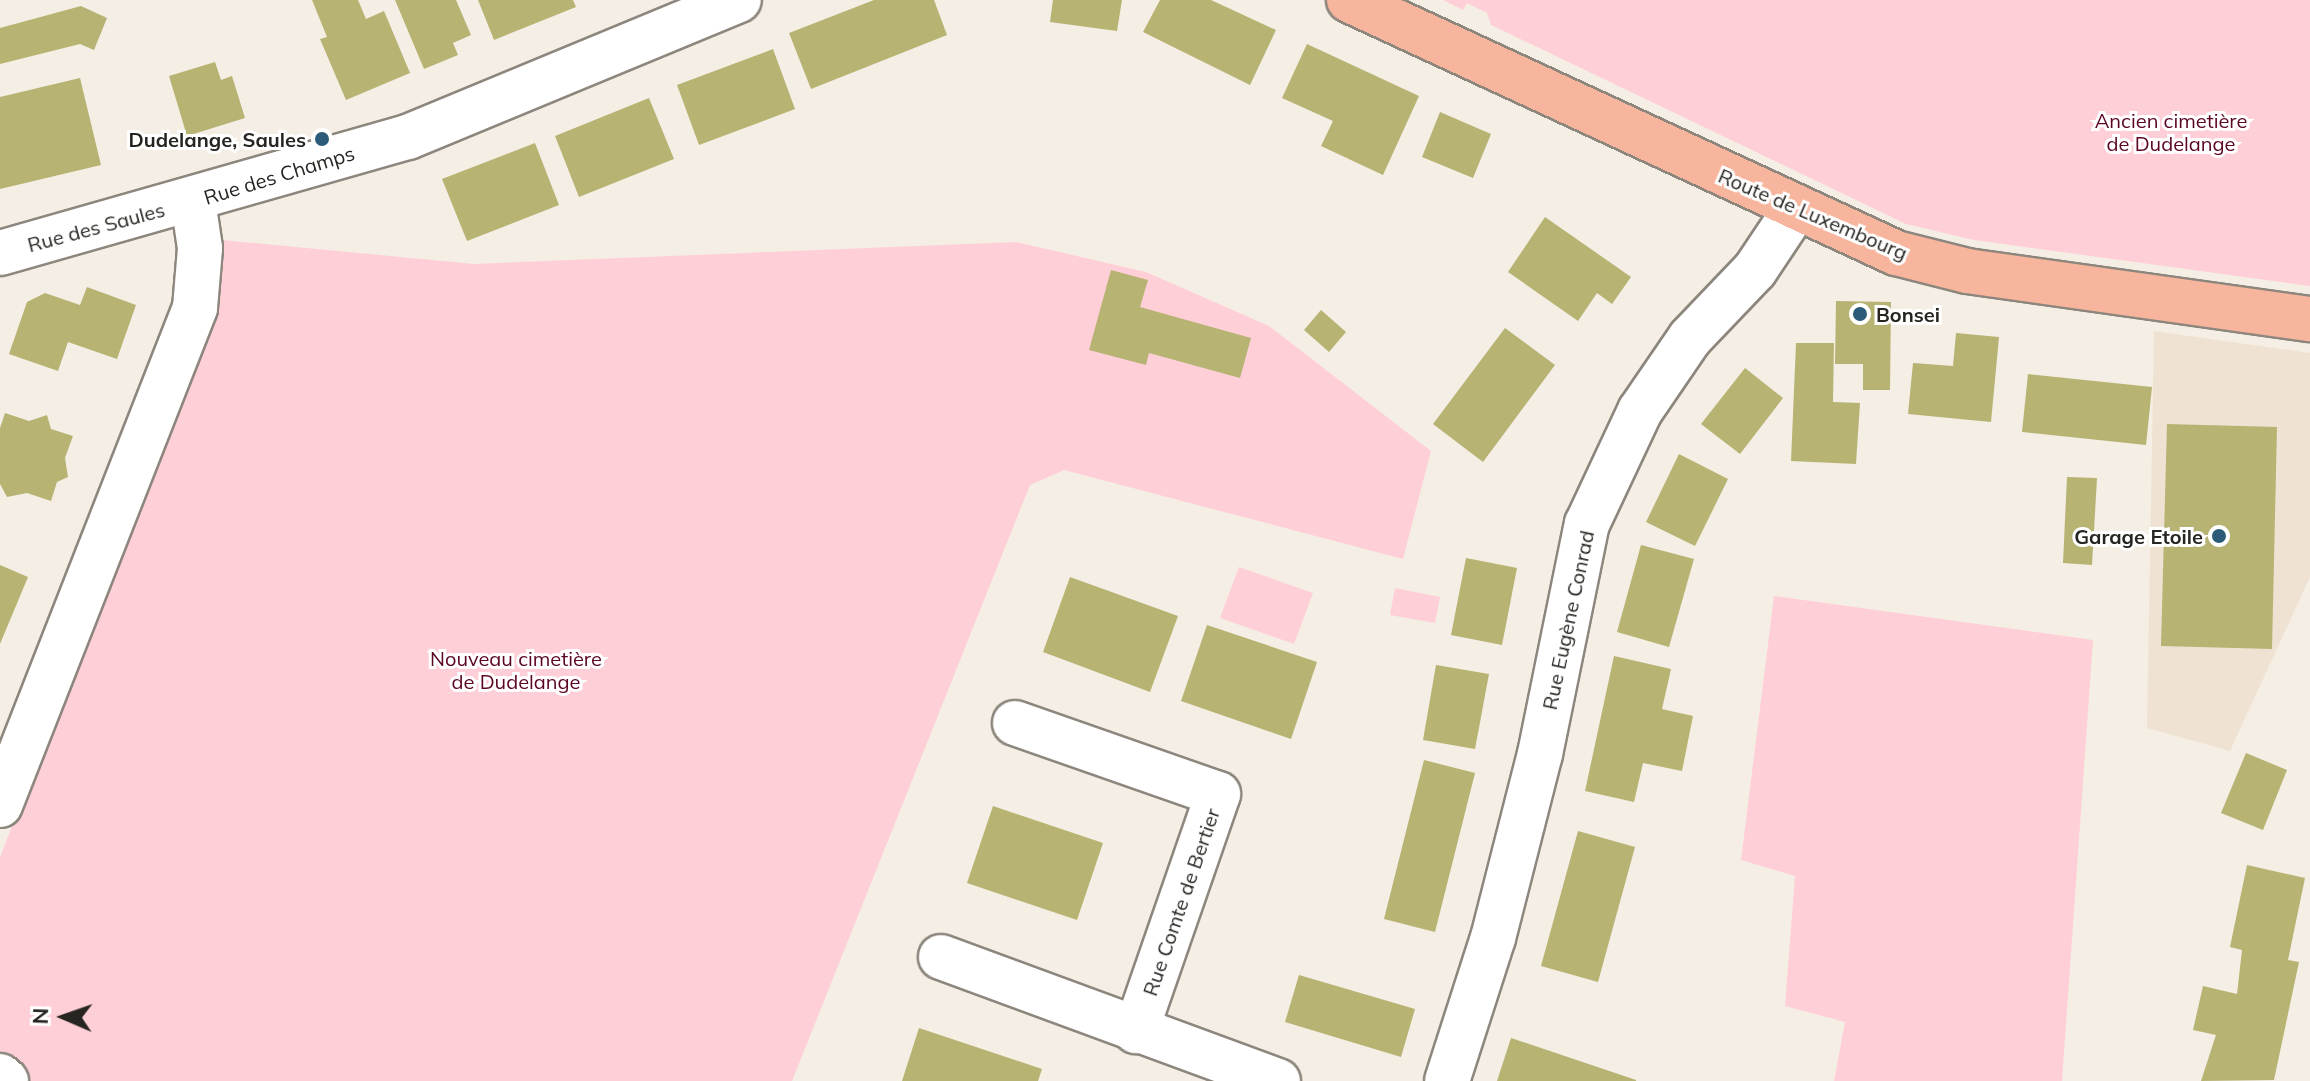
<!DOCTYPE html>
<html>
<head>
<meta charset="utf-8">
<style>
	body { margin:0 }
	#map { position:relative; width:2310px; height:1081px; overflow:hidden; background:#f5eee4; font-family:Mulish,sans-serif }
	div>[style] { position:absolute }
	.built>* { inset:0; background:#efe2d2 }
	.green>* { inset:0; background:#ffcfd7 }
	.building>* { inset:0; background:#b6b373 }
	.roads { filter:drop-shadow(2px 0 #8d867d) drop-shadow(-2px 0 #8d867d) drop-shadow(0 2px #8d867d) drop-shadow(0 -2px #8d867d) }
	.minor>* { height:44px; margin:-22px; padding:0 22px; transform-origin:22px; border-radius:22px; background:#fff }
	.major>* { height:44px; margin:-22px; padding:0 22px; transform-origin:22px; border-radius:22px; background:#f7b59d }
	.dots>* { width:22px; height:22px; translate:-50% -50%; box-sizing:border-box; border:4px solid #fff; border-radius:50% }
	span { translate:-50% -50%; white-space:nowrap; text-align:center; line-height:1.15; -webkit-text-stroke:6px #fff; paint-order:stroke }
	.park-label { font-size:20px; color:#5a0524 }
	.poi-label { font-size:20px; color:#272521; font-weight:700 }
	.right { translate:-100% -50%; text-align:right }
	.left { translate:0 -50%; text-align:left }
	.street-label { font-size:20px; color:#272521 }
	.north { position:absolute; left:24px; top:977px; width:80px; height:80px; -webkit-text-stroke:6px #fff; paint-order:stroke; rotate:272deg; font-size:22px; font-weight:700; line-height:32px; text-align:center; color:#272521 }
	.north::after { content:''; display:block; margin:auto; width:28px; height:36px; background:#272521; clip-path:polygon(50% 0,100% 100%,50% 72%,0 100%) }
</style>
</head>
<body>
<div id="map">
	<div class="built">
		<div style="clip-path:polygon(2154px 331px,2310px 353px,2310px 577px,2230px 751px,2147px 728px)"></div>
	</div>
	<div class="green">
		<div style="clip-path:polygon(1443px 0,2310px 0,2310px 286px,1974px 240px,1906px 224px,1491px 25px,1487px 13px,1467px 3px,1463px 10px)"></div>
		<div style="clip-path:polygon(222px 240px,474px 264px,1016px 242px,1146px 272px,1269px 326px,1431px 451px,1403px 559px,1064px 470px,1030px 485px,792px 1081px,19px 1081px,0 1066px,0 857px,214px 313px)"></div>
		<div style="clip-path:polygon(1239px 567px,1313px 593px,1294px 644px,1220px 618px)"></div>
		<div style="clip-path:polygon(1395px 588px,1440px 597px,1435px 623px,1390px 615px)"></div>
		<div style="clip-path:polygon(1774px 596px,2093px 640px,2062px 1081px,1834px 1081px,1845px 1022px,1785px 1006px,1795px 876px,1741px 860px)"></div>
	</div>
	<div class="building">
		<div style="clip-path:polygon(312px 0,358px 0,366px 19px,384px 11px,410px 73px,346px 100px,320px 39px,327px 37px)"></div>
		<div style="clip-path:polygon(395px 0,456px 0,471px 35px,453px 43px,458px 55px,424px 69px)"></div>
		<div style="clip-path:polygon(478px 0,573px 0,576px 7px,494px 40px)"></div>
		<div style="clip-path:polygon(874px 0,934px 0,947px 35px,811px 89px,789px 33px)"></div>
		<div style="clip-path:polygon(1053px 0,1122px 0,1117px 31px,1050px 22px)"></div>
		<div style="clip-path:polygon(1160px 0,1211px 0,1276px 30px,1250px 85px,1143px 32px)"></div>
		<div style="clip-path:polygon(81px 6px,107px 18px,94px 50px,80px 44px,0 64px,0 28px)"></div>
		<div style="clip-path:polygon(1307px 44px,1419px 96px,1383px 175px,1321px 146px,1333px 121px,1282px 98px)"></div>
		<div style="clip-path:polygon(773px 49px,795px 109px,699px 145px,677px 85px)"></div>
		<div style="clip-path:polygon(215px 62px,221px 80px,232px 76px,245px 118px,187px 136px,169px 76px)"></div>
		<div style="clip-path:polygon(80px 78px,101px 165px,0 189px,0 97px)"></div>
		<div style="clip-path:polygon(649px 98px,674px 159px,579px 197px,555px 136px)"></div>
		<div style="clip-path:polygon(1440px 112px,1491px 134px,1473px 178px,1422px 157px)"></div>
		<div style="clip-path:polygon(535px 143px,559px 205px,467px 241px,442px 179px)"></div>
		<div style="clip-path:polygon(1545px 217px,1631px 277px,1612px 304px,1597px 293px,1578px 321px,1508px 272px)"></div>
		<div style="clip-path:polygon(1111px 270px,1148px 280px,1140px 307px,1251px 338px,1240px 378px,1149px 353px,1146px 365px,1089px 350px)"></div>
		<div style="clip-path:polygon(87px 287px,136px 305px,117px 359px,68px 342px,58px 371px,9px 354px,27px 302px,45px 293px,80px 305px)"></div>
		<div style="clip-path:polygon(1836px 301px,1891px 302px,1890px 390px,1863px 390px,1863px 364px,1835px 364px)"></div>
		<div style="clip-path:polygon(1321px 310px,1346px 332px,1329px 352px,1304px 330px)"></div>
		<div style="clip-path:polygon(1505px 328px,1555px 365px,1483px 462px,1433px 424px)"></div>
		<div style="clip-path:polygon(1956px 333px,1999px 337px,1991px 422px,1908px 414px,1913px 363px,1953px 366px)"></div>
		<div style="clip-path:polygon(1796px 343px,1834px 343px,1833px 402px,1860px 403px,1856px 464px,1791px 461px)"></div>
		<div style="clip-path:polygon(1745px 368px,1783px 398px,1740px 454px,1701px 424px)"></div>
		<div style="clip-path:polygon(2028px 374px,2152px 387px,2146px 445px,2022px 432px)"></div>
		<div style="clip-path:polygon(5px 413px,29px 421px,47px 415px,51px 429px,73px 436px,65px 458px,68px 477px,57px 482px,51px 501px,27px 493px,7px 497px,0 484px,0 428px)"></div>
		<div style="clip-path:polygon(2167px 424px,2277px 427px,2272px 649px,2161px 646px)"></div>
		<div style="clip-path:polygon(1679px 454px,1728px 479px,1695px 546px,1646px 522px)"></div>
		<div style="clip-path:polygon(2067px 477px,2097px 478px,2092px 565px,2063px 563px)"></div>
		<div style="clip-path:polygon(1641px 545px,1694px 559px,1669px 647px,1617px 632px)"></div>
		<div style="clip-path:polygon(1466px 558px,1517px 568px,1502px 645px,1451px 635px)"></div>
		<div style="clip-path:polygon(0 565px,28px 577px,0 644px)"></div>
		<div style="clip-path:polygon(1070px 577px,1178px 616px,1150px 692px,1043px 652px)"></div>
		<div style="clip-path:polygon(1207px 625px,1317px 662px,1291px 739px,1181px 701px)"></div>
		<div style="clip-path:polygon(1614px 656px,1671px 669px,1662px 709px,1693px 716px,1682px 771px,1643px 763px,1634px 802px,1585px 791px)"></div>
		<div style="clip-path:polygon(1436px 665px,1489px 674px,1475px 749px,1423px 740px)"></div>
		<div style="clip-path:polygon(2246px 753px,2287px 770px,2263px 830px,2221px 813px)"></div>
		<div style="clip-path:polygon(1424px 760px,1475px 773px,1435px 932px,1384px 919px)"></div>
		<div style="clip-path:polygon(993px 806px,1103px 843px,1077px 920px,967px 883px)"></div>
		<div style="clip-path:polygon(1578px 831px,1635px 847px,1598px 982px,1541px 966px)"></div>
		<div style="clip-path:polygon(2247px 865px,2305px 878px,2288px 960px,2299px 962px,2274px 1080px,2201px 1081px,2216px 1035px,2193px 1030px,2203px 986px,2237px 994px,2242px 950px,2230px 947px)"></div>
		<div style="clip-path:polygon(1299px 975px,1415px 1009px,1401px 1057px,1285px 1022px)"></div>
		<div style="clip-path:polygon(919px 1028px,1042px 1069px,1038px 1081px,902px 1081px)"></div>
		<div style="clip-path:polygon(1511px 1038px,1636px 1080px,1636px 1081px,1497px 1081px)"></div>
	</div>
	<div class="roads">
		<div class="minor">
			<div style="left:0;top:253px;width:424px;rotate:-15.9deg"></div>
			<div style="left:408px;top:137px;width:358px;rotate:-22.5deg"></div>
			<div style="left:1015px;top:723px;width:215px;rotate:19.3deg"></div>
			<div style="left:1218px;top:794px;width:251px;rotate:109.1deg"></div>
			<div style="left:0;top:805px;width:534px;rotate:-68.58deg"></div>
			<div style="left:195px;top:308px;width:60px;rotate:-85.2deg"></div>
			<div style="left:200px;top:248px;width:48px;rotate:-98.5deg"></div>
			<div style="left:941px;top:957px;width:359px;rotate:20.2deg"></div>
			<div style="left:0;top:1076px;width:8px;rotate:40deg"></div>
			<div style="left:1447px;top:1081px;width:150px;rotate:-72.2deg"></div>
			<div style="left:1493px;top:938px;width:190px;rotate:-75.7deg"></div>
			<div style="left:1540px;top:754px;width:235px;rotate:-78.5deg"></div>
			<div style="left:1587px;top:524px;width:125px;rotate:-64.9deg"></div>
			<div style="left:1640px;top:411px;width:88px;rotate:-55.6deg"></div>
			<div style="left:1690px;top:338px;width:94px;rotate:-46.3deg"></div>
			<div style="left:1755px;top:270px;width:72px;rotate:-56.3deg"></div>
		</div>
		<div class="major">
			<div style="left:1349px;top:0;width:603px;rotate:24.82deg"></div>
			<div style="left:1896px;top:253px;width:73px;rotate:14.2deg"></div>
			<div style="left:1967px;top:271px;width:346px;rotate:8deg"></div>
		</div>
	</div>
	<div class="dots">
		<div style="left:322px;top:139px;background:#2b5b79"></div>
		<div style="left:1860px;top:314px;background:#2b5b79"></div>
		<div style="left:2219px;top:536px;background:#2b5b79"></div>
	</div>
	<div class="park-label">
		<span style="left:2171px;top:132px">Ancien cimetière<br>de Dudelange</span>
		<span style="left:516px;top:670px">Nouveau cimetière<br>de Dudelange</span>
	</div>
	<div class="poi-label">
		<span class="right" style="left:306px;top:139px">Dudelange, Saules</span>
		<span class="left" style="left:1876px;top:314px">Bonsei</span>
		<span class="right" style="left:2203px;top:536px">Garage Etoile</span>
	</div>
	<div class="street-label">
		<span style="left:279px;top:175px;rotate:-17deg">Rue des Champs</span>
		<span style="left:1813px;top:214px;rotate:23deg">Route de Luxembourg</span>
		<span style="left:96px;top:227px;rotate:-15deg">Rue des Saules</span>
		<span style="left:1568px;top:620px;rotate:-78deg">Rue Eugène Conrad</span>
		<span style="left:1181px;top:902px;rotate:-71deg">Rue Comte de Bertier</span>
	</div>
	<div class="north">N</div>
</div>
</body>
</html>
